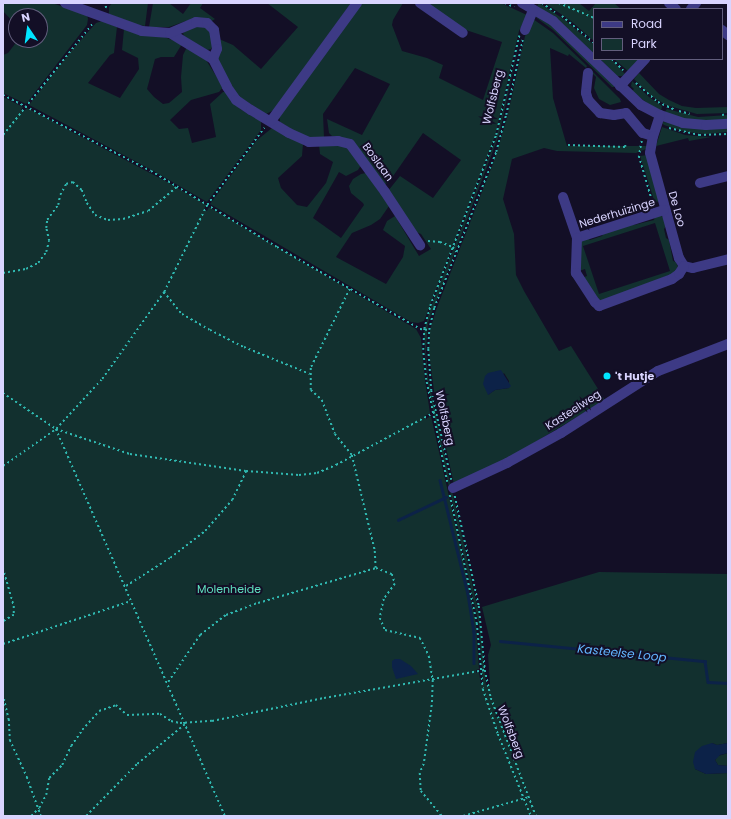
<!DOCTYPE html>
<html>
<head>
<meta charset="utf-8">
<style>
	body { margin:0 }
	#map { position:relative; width:731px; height:819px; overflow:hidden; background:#130f26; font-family:Poppins,sans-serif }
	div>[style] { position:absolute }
	.green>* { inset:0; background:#12302f }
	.water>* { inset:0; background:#0c2248 }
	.stream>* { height:2.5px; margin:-1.25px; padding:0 1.25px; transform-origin:1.25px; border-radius:1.25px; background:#0c2248 }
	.path>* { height:1.5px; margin-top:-0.75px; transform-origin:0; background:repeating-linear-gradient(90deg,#2fb8b0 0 2px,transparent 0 5px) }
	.minor>* { height:10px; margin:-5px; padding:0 5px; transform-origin:5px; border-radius:5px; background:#3d3a85 }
	.dots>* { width:11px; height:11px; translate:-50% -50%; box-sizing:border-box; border:2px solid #130f26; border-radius:50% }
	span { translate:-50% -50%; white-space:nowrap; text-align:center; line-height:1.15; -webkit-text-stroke:4px #130f26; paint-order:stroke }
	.street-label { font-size:11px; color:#d9d4ff }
	.poi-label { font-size:11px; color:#d9d4ff; font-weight:700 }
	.left { translate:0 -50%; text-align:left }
	.park-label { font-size:11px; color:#5fe0c0 }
	.water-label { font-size:12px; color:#62b6ff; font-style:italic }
	.frame { position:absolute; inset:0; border:4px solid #d9d4ff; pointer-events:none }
	.legend { position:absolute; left:593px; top:8px; width:130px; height:52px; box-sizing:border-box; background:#130f26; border:1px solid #625e7d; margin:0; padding:5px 7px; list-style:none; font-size:12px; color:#d9d4ff }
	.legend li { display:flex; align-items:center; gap:8px; height:20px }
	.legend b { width:20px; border:1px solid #625e7d }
	.north { position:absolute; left:8px; top:8px; width:40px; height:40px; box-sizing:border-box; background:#130f26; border:1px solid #625e7d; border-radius:50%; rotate:347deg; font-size:11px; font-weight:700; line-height:16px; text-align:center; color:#d9d4ff }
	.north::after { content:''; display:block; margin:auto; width:14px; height:18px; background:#00e5ff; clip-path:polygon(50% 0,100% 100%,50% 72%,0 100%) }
</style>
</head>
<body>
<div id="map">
	<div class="green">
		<div style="clip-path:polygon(3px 3px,52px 3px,87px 15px,88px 19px,87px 25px,26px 104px,3px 93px,3px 55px,8px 53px,18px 40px,40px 40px,40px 16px,16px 16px,16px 25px,3px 11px)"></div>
		<div style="clip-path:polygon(112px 3px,148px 3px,145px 26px,134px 24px,109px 14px,109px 7px)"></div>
		<div style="clip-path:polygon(153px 3px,169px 3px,183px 14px,191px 3px,203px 3px,200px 8px,215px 19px,210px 22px,186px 21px,169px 27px,149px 27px)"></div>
		<div style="clip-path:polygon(267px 3px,351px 3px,274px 110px,266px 114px,238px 96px,217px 61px,219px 39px,233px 45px,261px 69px,298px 27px)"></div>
		<div style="clip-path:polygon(361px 3px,403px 3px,393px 20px,392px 25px,402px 51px,427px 58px,443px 65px,439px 78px,483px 100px,502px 42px,466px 30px,426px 3px,501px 3px,527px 15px,519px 31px,495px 136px,424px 321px,418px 323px,411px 322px,210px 204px,256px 141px,272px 128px,303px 144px,302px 156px,278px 178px,281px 188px,297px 205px,307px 207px,326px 183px,333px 162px,320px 154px,319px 145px,335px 143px,346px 147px,361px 165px,358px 170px,346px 176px,339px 172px,313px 218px,341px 238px,364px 205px,363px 203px,351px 193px,349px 186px,353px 179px,361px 174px,366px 173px,389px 206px,380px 219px,371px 225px,352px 233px,336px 257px,386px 284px,403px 257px,405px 246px,383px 230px,387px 221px,395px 216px,419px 256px,431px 249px,421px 234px,416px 232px,388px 191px,400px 176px,433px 198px,461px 160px,423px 133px,389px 182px,386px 184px,382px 183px,341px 137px,332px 136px,329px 133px,327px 119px,362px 135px,390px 84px,355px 68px,323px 114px,324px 137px,306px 138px,280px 122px,280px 120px,279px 117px)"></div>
		<div style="clip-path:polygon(539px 3px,565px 20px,594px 45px,594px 54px,564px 25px,537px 6px)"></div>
		<div style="clip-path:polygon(545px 3px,579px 3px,589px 11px,596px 3px,614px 3px,621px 9px,594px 9px,594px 41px,571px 21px)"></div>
		<div style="clip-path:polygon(534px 16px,557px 28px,615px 87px,612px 87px,553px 30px)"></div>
		<div style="clip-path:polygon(evenodd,533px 19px,553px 33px,587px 66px,586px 68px,569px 54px,568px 56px,550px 48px,553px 98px,567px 146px,646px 146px,646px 149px,636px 153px,557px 151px,544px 148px,512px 159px,503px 199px,514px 234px,516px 275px,524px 291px,559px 351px,571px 346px,605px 400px,507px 459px,454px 485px,434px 391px,429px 353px,430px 330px,436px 310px,494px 161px,507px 118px,525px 36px,533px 19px,504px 373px,509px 381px,509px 388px,495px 390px,488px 395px,504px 373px)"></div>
		<div style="clip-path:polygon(102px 21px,117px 27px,114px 53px,110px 55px,88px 83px,120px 98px,139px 69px,138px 58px,122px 50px,124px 29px,162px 36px,182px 44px,174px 57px,161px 57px,155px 59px,147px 89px,154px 97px,163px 104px,169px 103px,182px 92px,181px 77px,183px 55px,187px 47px,206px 60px,223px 87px,219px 92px,191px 100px,170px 120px,179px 129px,188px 128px,192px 143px,216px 137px,210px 104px,223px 92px,226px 92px,240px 109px,261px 121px,261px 130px,207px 202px,150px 169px,29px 105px,72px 50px,96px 23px)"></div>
		<div style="clip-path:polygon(194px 26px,204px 26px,211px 32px,212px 47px,211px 49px,207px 50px,184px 36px,183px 33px)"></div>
		<div style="clip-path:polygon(521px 35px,499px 135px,428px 323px,426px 351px,428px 377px,451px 487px,449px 488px,427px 380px,424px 332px,430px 309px,496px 139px)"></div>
		<div style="clip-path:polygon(600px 59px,611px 59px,625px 74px,622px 76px,617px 76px)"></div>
		<div style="clip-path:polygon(614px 59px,640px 59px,628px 71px)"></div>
		<div style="clip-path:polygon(589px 68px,620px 99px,621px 102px,610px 105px,599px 99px,594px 88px,596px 77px,588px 69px)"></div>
		<div style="clip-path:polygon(639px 73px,659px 94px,669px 100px,682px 106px,696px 108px,728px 107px,728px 113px,697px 114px,666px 105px,650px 95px,634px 79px)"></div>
		<div style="clip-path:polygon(632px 81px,649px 97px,662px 106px,661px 111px,647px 103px,632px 91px,634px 89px,631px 86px)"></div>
		<div style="clip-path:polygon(3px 97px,23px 107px,21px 110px,23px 112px,27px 108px,169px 183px,206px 205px,204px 210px,207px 211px,209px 207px,416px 329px,421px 338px,425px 380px,430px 413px,425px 416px,426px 419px,431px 416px,461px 550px,476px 624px,479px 669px,476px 670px,476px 673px,479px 672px,481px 685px,483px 684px,479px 626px,450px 491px,452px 491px,457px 513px,479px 615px,486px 685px,490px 684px,488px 655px,491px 645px,482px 607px,599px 572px,728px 574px,728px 743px,717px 745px,712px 743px,695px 769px,706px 774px,728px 773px,728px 816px,3px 816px)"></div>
		<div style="clip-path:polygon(667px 109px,698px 117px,728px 115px,728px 120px,717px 122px,685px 119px,664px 113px)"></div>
		<div style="clip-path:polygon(663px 122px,728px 127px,728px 132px,706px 134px,685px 132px,664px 125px,662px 123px)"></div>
		<div style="clip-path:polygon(662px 127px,685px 135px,711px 137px,689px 141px,688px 138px,656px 146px)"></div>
		<div style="clip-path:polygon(647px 155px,659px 201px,655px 203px,640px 156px)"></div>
		<div style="clip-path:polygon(evenodd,660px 215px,663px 217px,666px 226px,664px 229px,666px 238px,669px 240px,673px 261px,676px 262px,678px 267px,672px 276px,669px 275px,602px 303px,582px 278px,587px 276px,585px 269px,579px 271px,580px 241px,587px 238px,590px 240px,602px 236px,604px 232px,630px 224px,634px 225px,654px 220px,655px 216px,660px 215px,655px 223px,670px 271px,599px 294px,583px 246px,655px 223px)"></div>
		<div style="clip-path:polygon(728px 753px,728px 766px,718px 765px,715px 760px,718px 756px)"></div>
	</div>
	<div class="water">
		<div style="clip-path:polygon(501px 370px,511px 386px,509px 388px,495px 390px,488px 395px,483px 384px,485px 376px,488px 373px)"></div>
		<div style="clip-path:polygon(395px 659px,400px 659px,411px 666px,418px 674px,396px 679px,392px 667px,392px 661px)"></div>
		<div style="clip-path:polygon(712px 743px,717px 745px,728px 743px,728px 753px,720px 755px,715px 760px,718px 765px,728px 766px,728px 773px,706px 774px,695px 769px,693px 762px,695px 752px,702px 746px)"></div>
	</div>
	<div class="stream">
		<div style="left:440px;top:480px;width:117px;rotate:76.2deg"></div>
		<div style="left:468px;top:594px;width:38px;rotate:81deg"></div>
		<div style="left:474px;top:632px;width:31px;rotate:90deg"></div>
		<div style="left:398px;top:520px;width:53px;rotate:-25.6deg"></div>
		<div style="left:500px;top:641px;width:206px;rotate:5.6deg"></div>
		<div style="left:705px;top:661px;width:21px;rotate:82deg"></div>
		<div style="left:708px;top:682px;width:20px;rotate:3deg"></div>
	</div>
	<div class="path">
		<div style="left:505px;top:3px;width:10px;rotate:24deg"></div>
		<div style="left:542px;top:3px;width:16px;rotate:35deg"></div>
		<div style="left:559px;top:3px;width:38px;rotate:23deg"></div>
		<div style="left:105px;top:8px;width:6px;rotate:-59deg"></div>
		<div style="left:562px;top:16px;width:42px;rotate:40.2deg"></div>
		<div style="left:612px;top:59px;width:16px;rotate:45deg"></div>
		<div style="left:636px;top:83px;width:29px;rotate:41deg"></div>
		<div style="left:658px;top:102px;width:19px;rotate:25deg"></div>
		<div style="left:3px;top:95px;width:166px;rotate:27.2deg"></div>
		<div style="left:151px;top:171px;width:147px;rotate:31.1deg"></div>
		<div style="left:277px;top:247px;width:165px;rotate:29.8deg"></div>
		<div style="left:420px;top:329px;width:9px;rotate:6deg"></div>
		<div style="left:679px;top:111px;width:11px;rotate:15deg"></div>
		<div style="left:722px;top:115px;width:6px;rotate:-9deg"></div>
		<div style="left:669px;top:128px;width:31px;rotate:13deg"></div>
		<div style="left:699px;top:135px;width:29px;rotate:-2deg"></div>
		<div style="left:3px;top:135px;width:145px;rotate:-51.2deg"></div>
		<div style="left:642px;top:141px;width:15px;rotate:101deg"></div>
		<div style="left:639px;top:156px;width:50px;rotate:73.7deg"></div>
		<div style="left:568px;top:145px;width:57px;rotate:2deg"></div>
		<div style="left:625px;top:147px;width:2px;rotate:-90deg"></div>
		<div style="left:428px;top:241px;width:12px;rotate:5deg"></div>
		<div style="left:440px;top:242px;width:14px;rotate:21deg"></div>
		<div style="left:453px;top:247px;width:6px;rotate:59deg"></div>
		<div style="left:3px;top:273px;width:23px;rotate:-10deg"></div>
		<div style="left:26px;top:269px;width:13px;rotate:-27deg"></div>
		<div style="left:38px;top:263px;width:14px;rotate:-54deg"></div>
		<div style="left:46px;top:252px;width:11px;rotate:-75deg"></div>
		<div style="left:49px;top:241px;width:13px;rotate:-103deg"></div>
		<div style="left:46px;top:228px;width:8px;rotate:-83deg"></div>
		<div style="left:47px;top:220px;width:19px;rotate:-54deg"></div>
		<div style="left:58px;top:205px;width:10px;rotate:-79deg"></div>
		<div style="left:60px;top:195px;width:13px;rotate:-61deg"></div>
		<div style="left:66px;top:184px;width:7px;rotate:-16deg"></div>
		<div style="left:73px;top:182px;width:12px;rotate:42deg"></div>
		<div style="left:82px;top:190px;width:14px;rotate:69deg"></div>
		<div style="left:87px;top:203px;width:14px;rotate:56deg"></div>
		<div style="left:95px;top:215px;width:14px;rotate:21deg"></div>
		<div style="left:108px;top:220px;width:15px;rotate:-4deg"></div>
		<div style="left:123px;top:219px;width:26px;rotate:-18deg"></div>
		<div style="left:148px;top:211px;width:39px;rotate:-40deg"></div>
		<div style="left:350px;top:289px;width:88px;rotate:116.3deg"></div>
		<div style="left:311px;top:368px;width:22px;rotate:90deg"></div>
		<div style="left:311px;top:390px;width:15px;rotate:42deg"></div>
		<div style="left:322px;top:400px;width:36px;rotate:69deg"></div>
		<div style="left:335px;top:434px;width:27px;rotate:51deg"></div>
		<div style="left:352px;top:455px;width:99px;rotate:76.5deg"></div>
		<div style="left:375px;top:551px;width:17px;rotate:87deg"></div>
		<div style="left:164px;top:292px;width:28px;rotate:51deg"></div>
		<div style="left:182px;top:314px;width:32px;rotate:30deg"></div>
		<div style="left:210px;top:330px;width:38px;rotate:27deg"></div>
		<div style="left:244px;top:347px;width:71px;rotate:22.2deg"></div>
		<div style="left:3px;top:393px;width:64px;rotate:34.2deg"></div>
		<div style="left:56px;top:429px;width:78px;rotate:18.7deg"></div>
		<div style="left:130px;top:454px;width:117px;rotate:8.3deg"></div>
		<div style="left:246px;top:471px;width:53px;rotate:4.3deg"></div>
		<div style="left:299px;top:475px;width:18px;rotate:-6deg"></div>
		<div style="left:317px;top:473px;width:21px;rotate:-23deg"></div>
		<div style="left:336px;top:465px;width:112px;rotate:-28.2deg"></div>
		<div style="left:56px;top:429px;width:422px;rotate:66.4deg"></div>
		<div style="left:3px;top:466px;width:65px;rotate:-34.9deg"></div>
		<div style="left:56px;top:429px;width:68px;rotate:-47.4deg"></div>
		<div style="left:102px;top:379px;width:107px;rotate:-54.5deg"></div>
		<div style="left:164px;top:292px;width:97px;rotate:-63.7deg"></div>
		<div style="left:207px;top:205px;width:96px;rotate:-53.5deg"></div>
		<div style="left:451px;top:480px;width:91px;rotate:-102.7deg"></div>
		<div style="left:431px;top:391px;width:42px;rotate:-94.1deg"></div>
		<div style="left:428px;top:349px;width:19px;rotate:-87deg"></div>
		<div style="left:429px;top:330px;width:23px;rotate:-77deg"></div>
		<div style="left:434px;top:308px;width:168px;rotate:-68.3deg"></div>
		<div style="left:496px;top:152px;width:38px;rotate:-75deg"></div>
		<div style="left:506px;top:115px;width:79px;rotate:-77.6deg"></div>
		<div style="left:447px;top:482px;width:104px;rotate:-101.6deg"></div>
		<div style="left:426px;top:380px;width:30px;rotate:-96deg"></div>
		<div style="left:423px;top:350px;width:21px;rotate:-87deg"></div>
		<div style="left:424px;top:329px;width:24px;rotate:-75deg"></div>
		<div style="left:430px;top:306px;width:183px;rotate:-68.9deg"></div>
		<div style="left:496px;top:135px;width:102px;rotate:-76.9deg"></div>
		<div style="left:450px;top:495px;width:131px;rotate:78.1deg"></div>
		<div style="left:477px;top:623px;width:66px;rotate:84.8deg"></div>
		<div style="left:483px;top:689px;width:47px;rotate:71.6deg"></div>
		<div style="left:498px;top:734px;width:88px;rotate:68.1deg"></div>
		<div style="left:455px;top:496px;width:113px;rotate:77.7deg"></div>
		<div style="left:479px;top:606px;width:64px;rotate:84.6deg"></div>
		<div style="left:485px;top:670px;width:29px;rotate:78deg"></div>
		<div style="left:491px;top:698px;width:126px;rotate:69.1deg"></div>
		<div style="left:3px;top:568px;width:40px;rotate:74deg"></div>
		<div style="left:14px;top:606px;width:9px;rotate:90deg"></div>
		<div style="left:14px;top:615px;width:13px;rotate:148deg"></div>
		<div style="left:126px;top:586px;width:52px;rotate:-32.5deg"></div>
		<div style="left:170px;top:558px;width:44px;rotate:-37.6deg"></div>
		<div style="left:205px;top:531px;width:41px;rotate:-48.9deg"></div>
		<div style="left:232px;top:500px;width:32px;rotate:-64deg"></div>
		<div style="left:3px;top:644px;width:135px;rotate:-18.6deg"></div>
		<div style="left:168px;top:682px;width:57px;rotate:-55.8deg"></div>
		<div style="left:200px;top:635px;width:33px;rotate:-38deg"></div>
		<div style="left:226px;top:615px;width:34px;rotate:-21deg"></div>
		<div style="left:258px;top:603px;width:123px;rotate:-16.5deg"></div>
		<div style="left:376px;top:568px;width:17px;rotate:21deg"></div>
		<div style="left:392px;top:574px;width:10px;rotate:73deg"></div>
		<div style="left:395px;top:584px;width:19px;rotate:126deg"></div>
		<div style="left:384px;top:599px;width:19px;rotate:102deg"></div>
		<div style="left:380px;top:618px;width:13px;rotate:67deg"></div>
		<div style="left:385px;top:630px;width:36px;rotate:13deg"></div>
		<div style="left:420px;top:638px;width:20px;rotate:63deg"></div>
		<div style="left:429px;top:656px;width:24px;rotate:81deg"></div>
		<div style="left:433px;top:680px;width:25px;rotate:92deg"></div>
		<div style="left:432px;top:705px;width:60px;rotate:97.7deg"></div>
		<div style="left:424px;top:764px;width:10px;rotate:114deg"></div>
		<div style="left:420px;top:773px;width:18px;rotate:87deg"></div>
		<div style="left:421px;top:791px;width:33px;rotate:50deg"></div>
		<div style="left:3px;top:694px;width:26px;rotate:77deg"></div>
		<div style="left:9px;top:719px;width:21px;rotate:87deg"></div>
		<div style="left:10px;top:740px;width:41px;rotate:65.3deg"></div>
		<div style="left:27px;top:777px;width:41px;rotate:70.3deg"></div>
		<div style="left:31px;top:816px;width:11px;rotate:-45deg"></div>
		<div style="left:39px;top:808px;width:15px;rotate:-62deg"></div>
		<div style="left:46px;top:795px;width:17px;rotate:-80deg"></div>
		<div style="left:49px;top:778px;width:18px;rotate:-45deg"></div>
		<div style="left:62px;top:765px;width:21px;rotate:-65deg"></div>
		<div style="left:71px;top:746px;width:19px;rotate:-55deg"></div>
		<div style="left:82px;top:730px;width:25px;rotate:-48deg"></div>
		<div style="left:99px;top:711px;width:18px;rotate:-19deg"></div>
		<div style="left:116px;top:705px;width:15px;rotate:42deg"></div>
		<div style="left:127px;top:715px;width:33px;rotate:-2deg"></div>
		<div style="left:160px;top:714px;width:13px;rotate:32deg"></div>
		<div style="left:171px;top:721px;width:9px;rotate:13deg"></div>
		<div style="left:180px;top:723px;width:32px;rotate:-4deg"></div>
		<div style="left:212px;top:721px;width:114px;rotate:-11.6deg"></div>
		<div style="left:324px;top:698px;width:163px;rotate:-9.9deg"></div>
		<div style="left:86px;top:816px;width:73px;rotate:-45.6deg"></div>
		<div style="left:137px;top:764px;width:62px;rotate:-39.8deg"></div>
		<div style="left:463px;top:816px;width:69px;rotate:-16.1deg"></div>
	</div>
	<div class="minor">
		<div style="left:65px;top:3px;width:82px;rotate:20deg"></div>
		<div style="left:142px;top:31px;width:28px;rotate:4deg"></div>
		<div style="left:170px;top:33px;width:50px;rotate:31.2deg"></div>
		<div style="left:213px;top:59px;width:31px;rotate:63deg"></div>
		<div style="left:227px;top:87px;width:16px;rotate:55deg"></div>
		<div style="left:236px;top:100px;width:18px;rotate:34deg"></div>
		<div style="left:251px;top:110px;width:44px;rotate:31.2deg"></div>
		<div style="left:289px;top:133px;width:22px;rotate:24deg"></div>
		<div style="left:309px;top:142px;width:29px;rotate:-2deg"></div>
		<div style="left:338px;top:141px;width:12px;rotate:14deg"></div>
		<div style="left:350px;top:144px;width:59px;rotate:53.9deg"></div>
		<div style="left:385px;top:192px;width:64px;rotate:56.6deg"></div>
		<div style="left:420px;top:3px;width:52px;rotate:34.9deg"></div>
		<div style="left:522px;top:3px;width:36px;rotate:30deg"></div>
		<div style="left:553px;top:21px;width:122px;rotate:43.7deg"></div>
		<div style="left:641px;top:105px;width:21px;rotate:28deg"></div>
		<div style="left:660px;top:115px;width:24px;rotate:19deg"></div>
		<div style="left:683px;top:123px;width:23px;rotate:5deg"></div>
		<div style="left:706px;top:125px;width:22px;rotate:-3deg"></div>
		<div style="left:669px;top:3px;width:9px;rotate:41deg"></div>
		<div style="left:691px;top:9px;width:8px;rotate:-50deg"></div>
		<div style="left:525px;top:30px;width:22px;rotate:-68deg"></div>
		<div style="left:722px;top:30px;width:8px;rotate:40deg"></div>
		<div style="left:170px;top:33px;width:28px;rotate:-23deg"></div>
		<div style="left:196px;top:22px;width:11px;rotate:5deg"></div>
		<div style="left:207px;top:23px;width:10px;rotate:45deg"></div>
		<div style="left:214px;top:30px;width:19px;rotate:81deg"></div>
		<div style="left:217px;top:49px;width:11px;rotate:112deg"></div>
		<div style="left:588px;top:73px;width:20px;rotate:96deg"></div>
		<div style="left:586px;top:93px;width:7px;rotate:74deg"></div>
		<div style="left:588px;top:100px;width:18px;rotate:47deg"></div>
		<div style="left:600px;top:113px;width:14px;rotate:8deg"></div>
		<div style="left:614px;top:115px;width:12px;rotate:-9deg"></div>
		<div style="left:626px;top:113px;width:26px;rotate:50deg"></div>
		<div style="left:643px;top:133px;width:10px;rotate:17deg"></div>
		<div style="left:620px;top:86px;width:37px;rotate:-47deg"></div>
		<div style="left:660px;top:115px;width:22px;rotate:108deg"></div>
		<div style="left:653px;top:136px;width:17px;rotate:100deg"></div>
		<div style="left:650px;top:153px;width:109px;rotate:74.6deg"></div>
		<div style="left:679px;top:258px;width:9px;rotate:58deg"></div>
		<div style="left:684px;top:266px;width:9px;rotate:13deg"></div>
		<div style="left:693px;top:268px;width:36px;rotate:-14deg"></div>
		<div style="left:271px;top:121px;width:146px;rotate:-53.9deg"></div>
		<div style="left:700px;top:183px;width:29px;rotate:-14deg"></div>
		<div style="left:563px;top:197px;width:43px;rotate:71.1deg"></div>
		<div style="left:664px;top:210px;width:91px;rotate:162.2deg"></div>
		<div style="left:577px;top:238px;width:35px;rotate:92deg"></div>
		<div style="left:576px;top:273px;width:35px;rotate:57deg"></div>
		<div style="left:595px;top:302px;width:6px;rotate:45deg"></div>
		<div style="left:599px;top:306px;width:78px;rotate:-20.3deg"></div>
		<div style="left:672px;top:279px;width:9px;rotate:-36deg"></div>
		<div style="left:679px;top:274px;width:9px;rotate:-58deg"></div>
		<div style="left:453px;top:488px;width:60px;rotate:-24.8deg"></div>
		<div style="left:507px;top:463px;width:62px;rotate:-29.1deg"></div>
		<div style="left:561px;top:433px;width:115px;rotate:-32.6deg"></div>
		<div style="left:658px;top:371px;width:75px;rotate:-21.1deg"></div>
	</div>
	<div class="dots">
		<div style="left:607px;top:376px;background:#00e5ff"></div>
	</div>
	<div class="street-label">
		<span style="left:493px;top:97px;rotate:-76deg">Wolfsberg</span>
		<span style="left:378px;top:162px;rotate:54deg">Boslaan</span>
		<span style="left:677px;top:209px;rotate:74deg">De Loo</span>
		<span style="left:617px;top:213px;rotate:-17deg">Nederhuizinge</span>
		<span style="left:573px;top:410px;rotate:-33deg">Kasteelweg</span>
		<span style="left:445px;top:418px;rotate:78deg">Wolfsberg</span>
		<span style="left:511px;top:732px;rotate:69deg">Wolfsberg</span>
	</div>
	<div class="poi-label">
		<span class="left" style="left:615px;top:376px">'t Hutje</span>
	</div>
	<div class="park-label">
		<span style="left:229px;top:589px">Molenheide</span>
	</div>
	<div class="water-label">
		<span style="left:622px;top:653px;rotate:6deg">Kasteelse Loop</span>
	</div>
	<div class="frame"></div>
	<ul class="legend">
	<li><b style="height:5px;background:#3d3a85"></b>Road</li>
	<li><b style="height:11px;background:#12302f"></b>Park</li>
	</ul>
	<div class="north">N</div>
</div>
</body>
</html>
